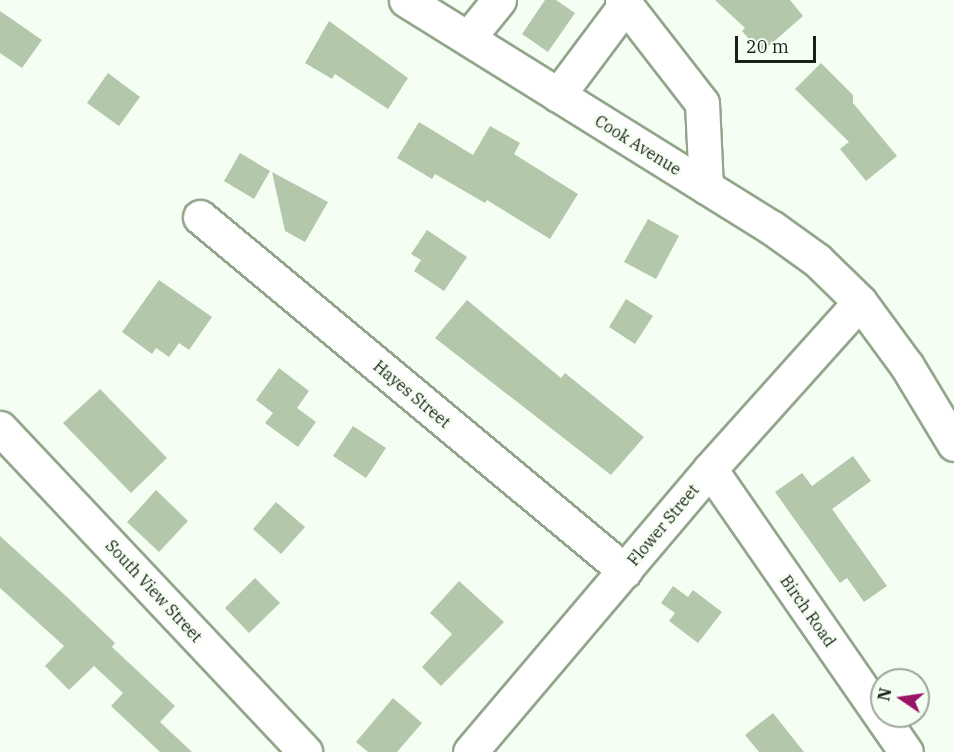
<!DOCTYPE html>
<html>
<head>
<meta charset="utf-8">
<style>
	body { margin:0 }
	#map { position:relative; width:954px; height:752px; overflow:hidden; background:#f5fef2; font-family:"IBM Plex Serif",serif }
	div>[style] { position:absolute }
	.building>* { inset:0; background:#b3c8ab }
	.roads { filter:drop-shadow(2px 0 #91a68a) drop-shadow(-2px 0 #91a68a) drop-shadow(0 2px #91a68a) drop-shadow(0 -2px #91a68a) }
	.minor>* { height:33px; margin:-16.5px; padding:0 16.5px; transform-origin:16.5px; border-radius:16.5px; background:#fff }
	.major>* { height:33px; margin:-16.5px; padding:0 16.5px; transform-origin:16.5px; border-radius:16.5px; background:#fff }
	span { translate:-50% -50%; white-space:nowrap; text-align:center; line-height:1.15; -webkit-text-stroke:5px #f5fef2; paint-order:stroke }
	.street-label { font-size:16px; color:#192116 }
	.north { position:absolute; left:870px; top:668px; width:60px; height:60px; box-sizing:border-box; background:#f5fef2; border:2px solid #9da69a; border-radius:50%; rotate:283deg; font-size:16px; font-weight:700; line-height:24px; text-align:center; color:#192116 }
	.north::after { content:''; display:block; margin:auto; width:21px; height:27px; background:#9a1466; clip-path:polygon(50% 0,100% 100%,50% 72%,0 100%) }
	.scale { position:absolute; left:735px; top:36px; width:81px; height:27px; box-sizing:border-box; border:3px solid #192116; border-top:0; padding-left:8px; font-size:18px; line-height:21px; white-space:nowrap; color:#192116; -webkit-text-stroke:4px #f5fef2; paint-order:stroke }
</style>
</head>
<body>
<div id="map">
	<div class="building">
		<div style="clip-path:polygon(545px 0,556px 0,575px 13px,548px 52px,522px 34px)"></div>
		<div style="clip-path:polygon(715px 0,790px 0,803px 16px,761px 53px,742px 31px,745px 28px)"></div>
		<div style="clip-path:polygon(0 11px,42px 40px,22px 68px,0 53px)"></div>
		<div style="clip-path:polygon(329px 21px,408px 78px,388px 109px,335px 74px,332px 79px,305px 63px)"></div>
		<div style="clip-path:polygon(821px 63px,853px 95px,853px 103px,897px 156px,866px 181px,840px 149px,849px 142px,795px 89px)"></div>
		<div style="clip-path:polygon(108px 73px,140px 97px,119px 126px,87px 103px)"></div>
		<div style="clip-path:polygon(419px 122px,473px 155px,490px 126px,520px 143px,514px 154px,578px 194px,550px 239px,487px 200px,485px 203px,435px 174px,432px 179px,397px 158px)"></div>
		<div style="clip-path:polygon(240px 153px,270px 171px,254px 199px,224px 181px)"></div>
		<div style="clip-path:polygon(272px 172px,328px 202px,305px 242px,285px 231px)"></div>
		<div style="clip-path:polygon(648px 219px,679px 236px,656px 279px,624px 262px)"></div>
		<div style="clip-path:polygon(427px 230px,467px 257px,444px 291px,414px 271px,421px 260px,411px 254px)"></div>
		<div style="clip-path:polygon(159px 280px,212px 317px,189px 350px,179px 343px,169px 357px,156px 348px,152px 354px,122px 332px)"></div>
		<div style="clip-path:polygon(626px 299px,653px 316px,635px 344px,609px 327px)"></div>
		<div style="clip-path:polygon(467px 300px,561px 378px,565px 373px,644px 437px,611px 475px,435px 338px)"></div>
		<div style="clip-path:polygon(279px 368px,309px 391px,297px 408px,316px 422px,298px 447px,265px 423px,273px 413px,256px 400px)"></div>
		<div style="clip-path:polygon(100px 389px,167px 458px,131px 493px,63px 423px)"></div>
		<div style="clip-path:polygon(353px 426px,386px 448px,366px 478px,333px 456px)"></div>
		<div style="clip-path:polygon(853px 456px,871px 481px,832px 509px,887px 586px,864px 602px,847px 578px,840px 583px,775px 492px,802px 473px,812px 486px)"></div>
		<div style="clip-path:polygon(156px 490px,188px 521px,159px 552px,127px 522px)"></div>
		<div style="clip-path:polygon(276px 502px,305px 527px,281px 554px,253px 529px)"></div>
		<div style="clip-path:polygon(0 536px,67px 597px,115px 643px,112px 647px,175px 706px,160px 722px,192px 752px,160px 752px,111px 706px,123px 693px,94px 666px,69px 690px,45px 666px,64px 646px,0 588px)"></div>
		<div style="clip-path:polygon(255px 578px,280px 603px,249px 633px,225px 608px)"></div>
		<div style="clip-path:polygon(459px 581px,504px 622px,441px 686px,422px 667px,452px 634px,430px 613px)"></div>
		<div style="clip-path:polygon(673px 586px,688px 597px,693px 590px,722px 612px,698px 643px,669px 621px,675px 613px,661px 603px)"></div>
		<div style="clip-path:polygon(393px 698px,422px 723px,397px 752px,368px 752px,356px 742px)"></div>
		<div style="clip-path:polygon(773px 713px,804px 752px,759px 752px,745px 735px)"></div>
	</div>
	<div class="roads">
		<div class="minor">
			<div style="left:622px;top:0;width:130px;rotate:52.2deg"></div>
			<div style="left:702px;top:103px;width:84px;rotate:87.3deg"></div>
			<div style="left:468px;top:38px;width:49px;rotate:-50.8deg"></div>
			<div style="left:558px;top:95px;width:114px;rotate:-53.2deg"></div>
			<div style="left:200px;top:217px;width:553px;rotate:39.79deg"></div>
			<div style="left:0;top:428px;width:445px;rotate:46.7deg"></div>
			<div style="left:710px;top:469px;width:344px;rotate:55.3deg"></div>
			<div style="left:470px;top:752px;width:371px;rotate:-49.7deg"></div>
			<div style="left:710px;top:469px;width:224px;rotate:-48.1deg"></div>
		</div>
		<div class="major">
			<div style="left:406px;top:0;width:430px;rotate:31.9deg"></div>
			<div style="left:771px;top:227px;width:57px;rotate:35.7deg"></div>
			<div style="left:817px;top:260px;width:60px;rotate:44.3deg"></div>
			<div style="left:860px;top:302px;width:79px;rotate:53.7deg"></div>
			<div style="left:907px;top:366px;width:91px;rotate:58.9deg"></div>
		</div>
	</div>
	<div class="street-label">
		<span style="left:638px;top:145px;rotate:32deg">Cook Avenue</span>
		<span style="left:412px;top:394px;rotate:40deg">Hayes Street</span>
		<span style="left:663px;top:525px;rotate:-50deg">Flower Street</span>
		<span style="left:154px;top:591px;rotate:47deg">South View Street</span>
		<span style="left:808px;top:611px;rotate:55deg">Birch Road</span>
	</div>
	<div class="north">N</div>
	<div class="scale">20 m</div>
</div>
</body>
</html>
